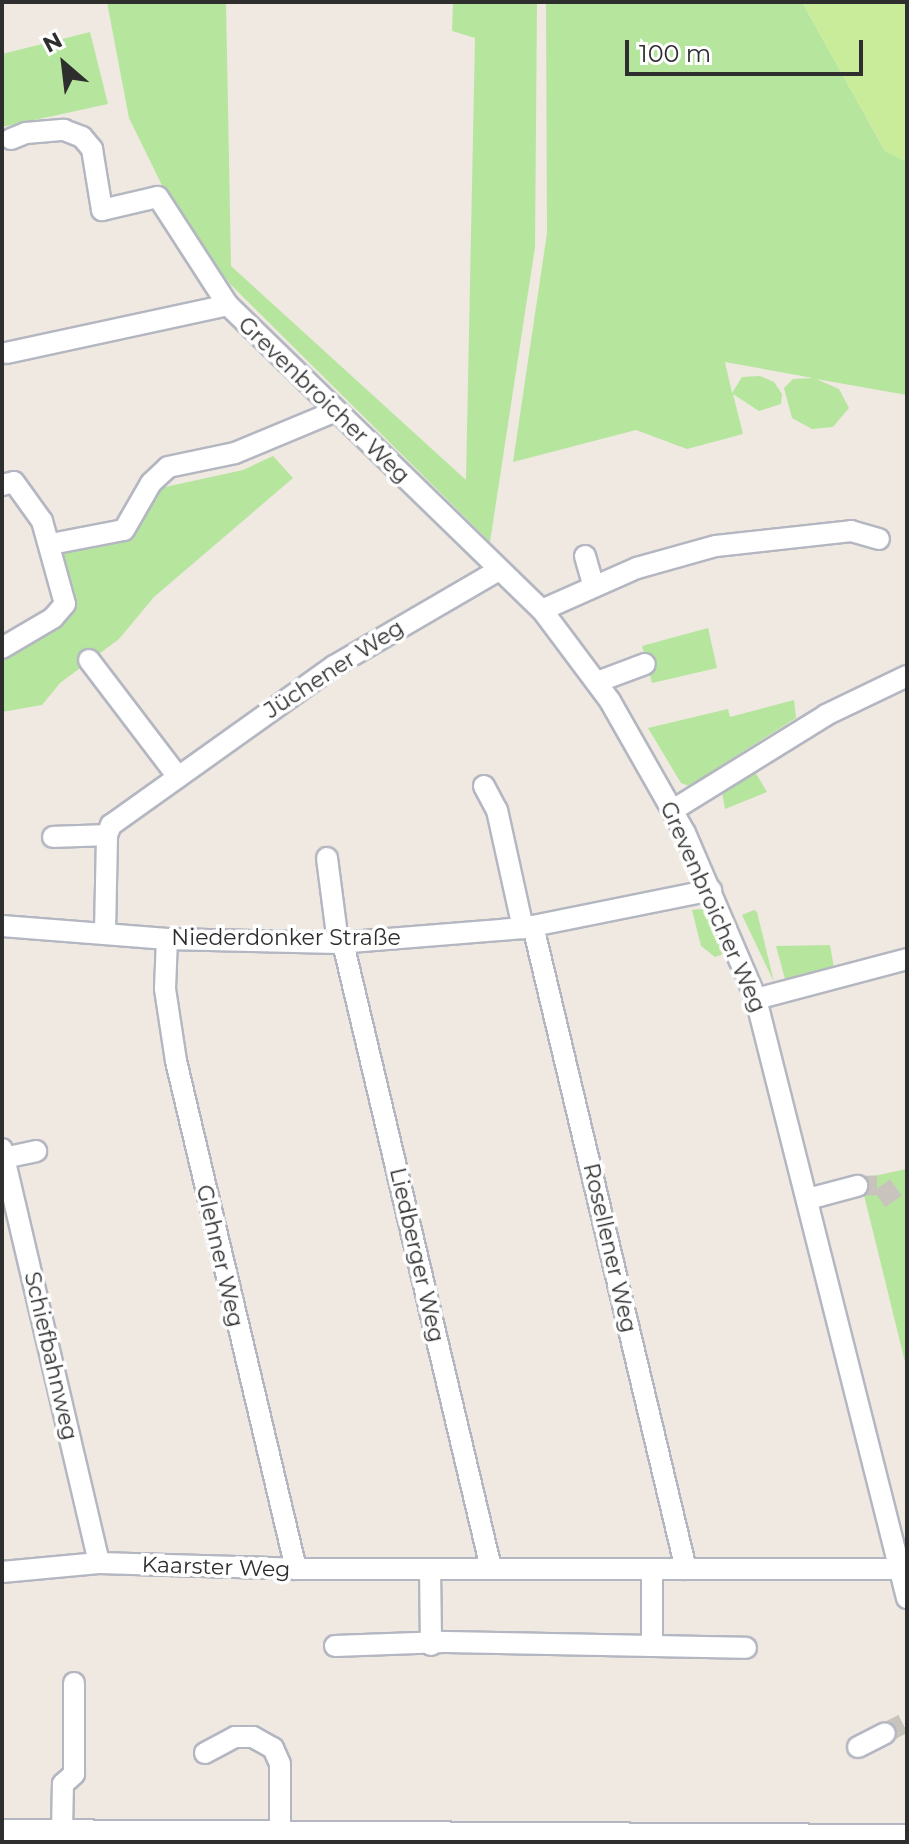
<!DOCTYPE html>
<html>
<head>
<meta charset="utf-8">
<style>
	body { margin:0 }
	#map { position:relative; width:909px; height:1844px; overflow:hidden; background:#efe9e1; font-family:Montserrat,sans-serif }
	div>[style] { position:absolute }
	.green>* { inset:0; background:#b6e59e }
	.pitch>* { inset:0; background:#c9ec9a }
	.minor-tunnel>* { height:20px; margin-top:-10px; transform-origin:0; background:repeating-linear-gradient(90deg,#c8c4bd 0 20px,transparent 0 30px) }
	.roads { filter:drop-shadow(2px 0 #b4b7c1) drop-shadow(-2px 0 #b4b7c1) drop-shadow(0 2px #b4b7c1) drop-shadow(0 -2px #b4b7c1) }
	.minor>* { height:20px; margin:-10px; padding:0 10px; transform-origin:10px; border-radius:10px; background:#fff }
	span { translate:-50% -50%; white-space:nowrap; text-align:center; line-height:1.15; -webkit-text-stroke:7px #fff; paint-order:stroke }
	.street-label { font-size:22px; color:#2e2e2e }
	.frame { position:absolute; inset:0; border:4px solid #2e2e2e; pointer-events:none }
	.north { position:absolute; left:24px; top:24px; width:80px; height:80px; -webkit-text-stroke:6px #fff; paint-order:stroke; rotate:332deg; font-size:22px; font-weight:700; line-height:32px; text-align:center; color:#2e2e2e }
	.north::after { content:''; display:block; margin:auto; width:28px; height:36px; background:#2e2e2e; clip-path:polygon(50% 0,100% 100%,50% 72%,0 100%) }
	.scale { position:absolute; left:625px; top:40px; width:238px; height:36px; box-sizing:border-box; border:4px solid #2e2e2e; border-top:0; padding-left:10px; font-size:24px; line-height:28px; white-space:nowrap; color:#2e2e2e; -webkit-text-stroke:6px #fff; paint-order:stroke }
</style>
</head>
<body>
<div id="map">
	<div class="green">
		<div style="clip-path:polygon(107px 2px,226px 2px,231px 266px,466px 480px,475px 38px,452px 31px,453px 2px,537px 2px,535px 247px,490px 542px,231px 285px,178px 218px,129px 118px)"></div>
		<div style="clip-path:polygon(546px 2px,802px 2px,885px 151px,907px 162px,907px 395px,816px 379px,839px 389px,849px 408px,833px 427px,812px 429px,792px 418px,784px 388px,793px 379px,813px 378px,725px 362px,732px 393px,742px 377px,760px 376px,774px 382px,782px 394px,781px 404px,759px 411px,733px 394px,743px 434px,687px 449px,636px 430px,513px 462px,547px 233px)"></div>
		<div style="clip-path:polygon(90px 32px,108px 104px,2px 127px,2px 54px)"></div>
		<div style="clip-path:polygon(273px 456px,293px 478px,154px 597px,119px 639px,60px 683px,42px 705px,2px 712px,2px 654px,71px 606px,62px 551px,124px 539px,156px 489px,243px 470px)"></div>
		<div style="clip-path:polygon(708px 628px,717px 668px,652px 683px,642px 646px)"></div>
		<div style="clip-path:polygon(794px 700px,796px 718px,689px 786px,681px 783px,648px 728px,728px 709px,730px 717px)"></div>
		<div style="clip-path:polygon(755px 772px,767px 792px,725px 809px,722px 792px)"></div>
		<div style="clip-path:polygon(702px 909px,710px 915px,726px 953px,715px 957px,701px 946px,692px 910px)"></div>
		<div style="clip-path:polygon(754px 910px,757px 912px,774px 982px,742px 915px)"></div>
		<div style="clip-path:polygon(830px 945px,834px 968px,785px 979px,776px 946px)"></div>
		<div style="clip-path:polygon(906px 1169px,907px 1171px,907px 1370px,863px 1191px,872px 1189px,870px 1177px)"></div>
	</div>
	<div class="pitch">
		<div style="clip-path:polygon(802px 2px,907px 2px,907px 162px,885px 151px)"></div>
	</div>
	<div class="minor-tunnel">
		<div style="left:857px;top:1186px;width:25px;rotate:-2deg"></div>
		<div style="left:882px;top:1185px;width:21px;rotate:55deg"></div>
		<div style="left:885px;top:1733px;width:25px;rotate:-27deg"></div>
	</div>
	<div class="roads">
		<div class="minor">
			<div style="left:11px;top:139px;width:16px;rotate:-22deg"></div>
			<div style="left:26px;top:133px;width:38px;rotate:-5deg"></div>
			<div style="left:64px;top:130px;width:19px;rotate:21deg"></div>
			<div style="left:82px;top:137px;width:16px;rotate:50deg"></div>
			<div style="left:92px;top:149px;width:62px;rotate:80.7deg"></div>
			<div style="left:102px;top:210px;width:57px;rotate:-13.1deg"></div>
			<div style="left:158px;top:197px;width:129px;rotate:57.1deg"></div>
			<div style="left:228px;top:305px;width:438px;rotate:44.2deg"></div>
			<div style="left:542px;top:610px;width:114px;rotate:53.2deg"></div>
			<div style="left:610px;top:701px;width:152px;rotate:60.4deg"></div>
			<div style="left:685px;top:833px;width:181px;rotate:66.8deg"></div>
			<div style="left:756px;top:999px;width:618px;rotate:75.85deg"></div>
			<div style="left:6px;top:353px;width:227px;rotate:-12.2deg"></div>
			<div style="left:2px;top:485px;width:12px;rotate:-14deg"></div>
			<div style="left:14px;top:482px;width:48px;rotate:54.3deg"></div>
			<div style="left:42px;top:521px;width:86px;rotate:74.5deg"></div>
			<div style="left:65px;top:604px;width:18px;rotate:131deg"></div>
			<div style="left:53px;top:618px;width:59px;rotate:149.5deg"></div>
			<div style="left:51px;top:544px;width:74px;rotate:-10.9deg"></div>
			<div style="left:124px;top:530px;width:54px;rotate:-60.1deg"></div>
			<div style="left:151px;top:483px;width:23px;rotate:-43deg"></div>
			<div style="left:168px;top:467px;width:68px;rotate:-11.8deg"></div>
			<div style="left:235px;top:453px;width:109px;rotate:-22.6deg"></div>
			<div style="left:585px;top:556px;width:29px;rotate:74deg"></div>
			<div style="left:542px;top:610px;width:104px;rotate:-23.9deg"></div>
			<div style="left:637px;top:568px;width:82px;rotate:-15.6deg"></div>
			<div style="left:716px;top:546px;width:136px;rotate:-6.3deg"></div>
			<div style="left:851px;top:531px;width:29px;rotate:16deg"></div>
			<div style="left:89px;top:660px;width:147px;rotate:52.7deg"></div>
			<div style="left:597px;top:682px;width:51px;rotate:-20.6deg"></div>
			<div style="left:484px;top:786px;width:27px;rotate:62deg"></div>
			<div style="left:497px;top:810px;width:121px;rotate:77.6deg"></div>
			<div style="left:673px;top:810px;width:180px;rotate:-31.8deg"></div>
			<div style="left:826px;top:715px;width:90px;rotate:-25.7deg"></div>
			<div style="left:53px;top:837px;width:54px;rotate:-2.1deg"></div>
			<div style="left:327px;top:858px;width:86px;rotate:82.6deg"></div>
			<div style="left:2px;top:926px;width:166px;rotate:4.5deg"></div>
			<div style="left:167px;top:939px;width:171px;rotate:1.3deg"></div>
			<div style="left:338px;top:943px;width:186px;rotate:-4.6deg"></div>
			<div style="left:523px;top:928px;width:192px;rotate:-11.4deg"></div>
			<div style="left:533px;top:926px;width:661px;rotate:76.62deg"></div>
			<div style="left:105px;top:932px;width:97px;rotate:-88.8deg"></div>
			<div style="left:107px;top:835px;width:11px;rotate:-68deg"></div>
			<div style="left:111px;top:825px;width:274px;rotate:-35.5deg"></div>
			<div style="left:334px;top:666px;width:189px;rotate:-30.2deg"></div>
			<div style="left:167px;top:939px;width:50px;rotate:92.3deg"></div>
			<div style="left:165px;top:989px;width:73px;rotate:81.3deg"></div>
			<div style="left:176px;top:1061px;width:522px;rotate:76.71deg"></div>
			<div style="left:343px;top:943px;width:642px;rotate:76.68deg"></div>
			<div style="left:756px;top:999px;width:156px;rotate:-14.8deg"></div>
			<div style="left:2px;top:1149px;width:425px;rotate:76.8deg"></div>
			<div style="left:4px;top:1158px;width:33px;rotate:-12deg"></div>
			<div style="left:808px;top:1199px;width:51px;rotate:-14.9deg"></div>
			<div style="left:430px;top:1569px;width:76px;rotate:89.2deg"></div>
			<div style="left:652px;top:1569px;width:77px;rotate:90deg"></div>
			<div style="left:2px;top:1572px;width:97px;rotate:-5.3deg"></div>
			<div style="left:99px;top:1563px;width:197px;rotate:1.7deg"></div>
			<div style="left:296px;top:1569px;width:602px"></div>
			<div style="left:335px;top:1646px;width:109px;rotate:-2.1deg"></div>
			<div style="left:444px;top:1642px;width:302px;rotate:1.1deg"></div>
			<div style="left:858px;top:1747px;width:30px;rotate:-27deg"></div>
			<div style="left:205px;top:1753px;width:34px;rotate:-28deg"></div>
			<div style="left:235px;top:1737px;width:18px"></div>
			<div style="left:253px;top:1737px;width:23px;rotate:29deg"></div>
			<div style="left:273px;top:1748px;width:17px;rotate:66deg"></div>
			<div style="left:280px;top:1764px;width:67px;rotate:90deg"></div>
			<div style="left:2px;top:1830px;width:905px;rotate:0.32deg"></div>
			<div style="left:62px;top:1830px;width:46px;rotate:-88.8deg"></div>
			<div style="left:63px;top:1784px;width:15px;rotate:-42deg"></div>
			<div style="left:74px;top:1774px;width:91px;rotate:-90deg"></div>
		</div>
	</div>
	<div class="street-label">
		<span style="left:324px;top:400px;rotate:44deg">Grevenbroicher Weg</span>
		<span style="left:334px;top:669px;rotate:-33deg">Jüchener Weg</span>
		<span style="left:713px;top:907px;rotate:66deg">Grevenbroicher Weg</span>
		<span style="left:286px;top:938px">Niederdonker Straße</span>
		<span style="left:610px;top:1248px;rotate:77deg">Rosellener Weg</span>
		<span style="left:417px;top:1255px;rotate:77deg">Liedberger Weg</span>
		<span style="left:220px;top:1256px;rotate:77deg">Glehner Weg</span>
		<span style="left:51px;top:1356px;rotate:77deg">Schiefbahnweg</span>
		<span style="left:216px;top:1567px;rotate:2deg">Kaarster Weg</span>
	</div>
	<div class="frame"></div>
	<div class="north">N</div>
	<div class="scale">100 m</div>
</div>
</body>
</html>
